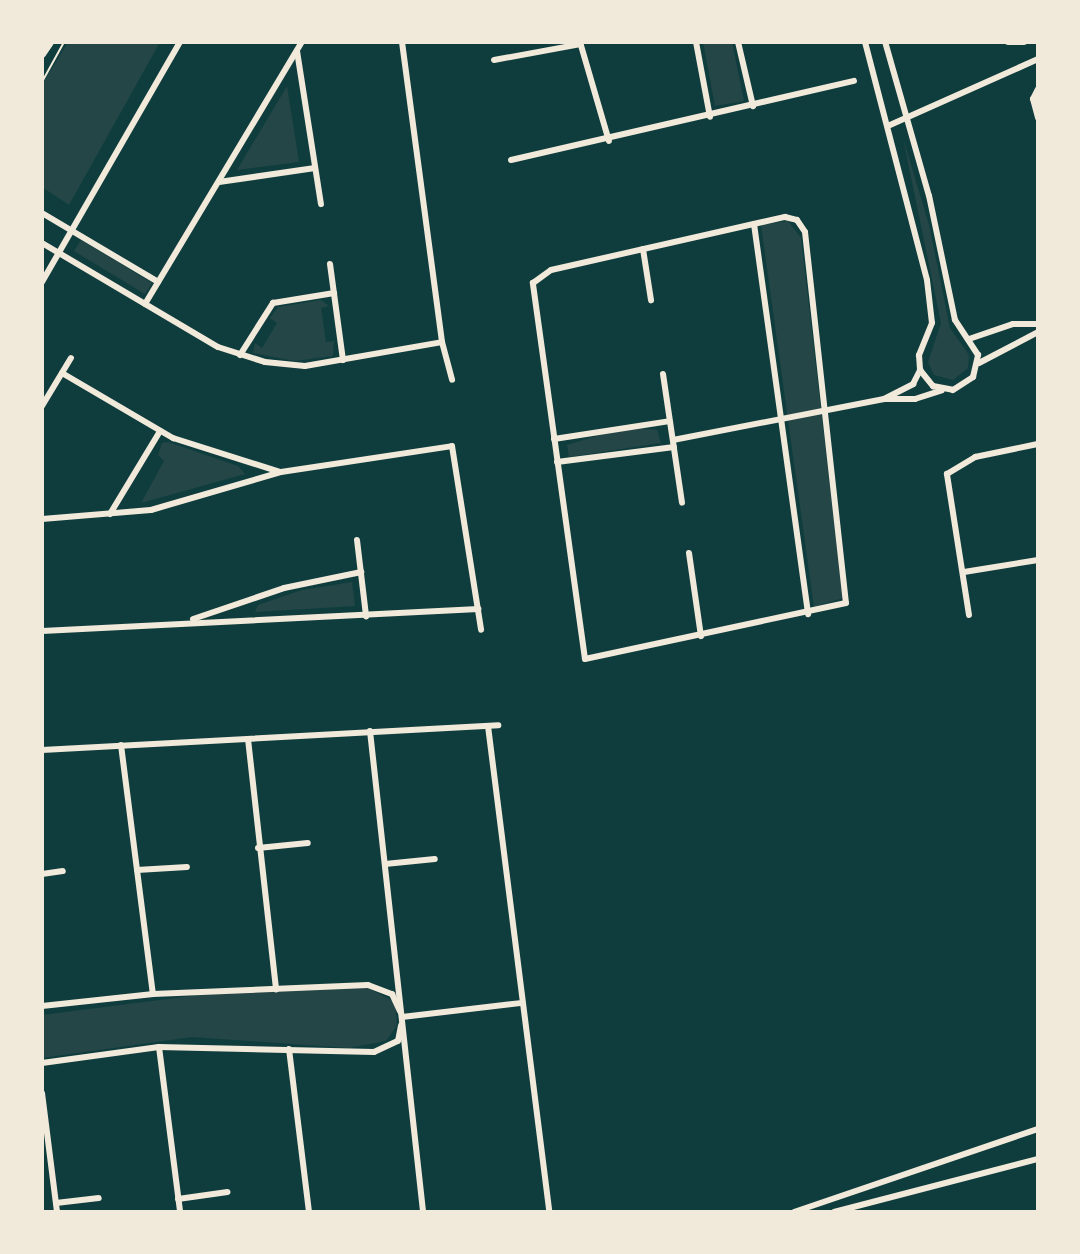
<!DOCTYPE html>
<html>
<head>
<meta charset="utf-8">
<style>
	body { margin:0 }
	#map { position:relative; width:1080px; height:1254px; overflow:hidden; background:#0f3d3e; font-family:"PT Serif",serif }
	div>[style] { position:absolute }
	.green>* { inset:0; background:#244646 }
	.path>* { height:2px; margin:-1px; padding:0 1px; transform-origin:1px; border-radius:1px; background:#f1e9da }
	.minor>* { height:6px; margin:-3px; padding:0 3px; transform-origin:3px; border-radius:3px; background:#f1e9da }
	.tertiary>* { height:8px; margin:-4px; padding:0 4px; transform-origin:4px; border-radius:4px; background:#f1e9da }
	span { translate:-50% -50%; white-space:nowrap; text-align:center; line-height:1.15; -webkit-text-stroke:6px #f1e9da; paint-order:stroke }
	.frame { position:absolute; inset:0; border:44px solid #f1e9da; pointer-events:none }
</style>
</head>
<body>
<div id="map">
	<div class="green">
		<div style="clip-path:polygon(68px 42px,160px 42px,69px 205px,42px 187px,42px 85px)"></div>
		<div style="clip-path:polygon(703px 42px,732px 42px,744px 101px,715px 106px)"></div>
		<div style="clip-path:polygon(287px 86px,299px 162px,237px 170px)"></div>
		<div style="clip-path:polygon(903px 138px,929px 225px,950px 328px,969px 355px,968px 368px,953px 380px,934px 375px,928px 362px,941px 323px)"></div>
		<div style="clip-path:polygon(788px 221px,801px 238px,843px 598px,814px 607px,761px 225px)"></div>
		<div style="clip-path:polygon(81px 240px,152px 283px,145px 294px,74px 251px)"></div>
		<div style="clip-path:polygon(321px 300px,329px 306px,321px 308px,326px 342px,334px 341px,333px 356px,295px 361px,253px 353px,255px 343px,262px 348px,277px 323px,270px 318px,278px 307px)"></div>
		<div style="clip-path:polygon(626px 427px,657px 430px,661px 443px,569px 457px,567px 445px)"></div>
		<div style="clip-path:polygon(168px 442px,238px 466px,245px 474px,141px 503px,164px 461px,158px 455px,162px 443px)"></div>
		<div style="clip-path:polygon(352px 582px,355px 606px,255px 612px,258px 605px,302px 590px)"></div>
		<div style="clip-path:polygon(366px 987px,395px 1002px,397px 1025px,386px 1041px,349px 1048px,192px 1037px,42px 1058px,42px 1015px,238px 990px)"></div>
	</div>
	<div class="path">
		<div style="left:42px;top:82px;width:46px;rotate:-61.2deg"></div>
	</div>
	<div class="minor">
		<div style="left:402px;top:42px;width:303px;rotate:82.4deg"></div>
		<div style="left:442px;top:342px;width:39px;rotate:75deg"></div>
		<div style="left:580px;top:42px;width:103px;rotate:73.7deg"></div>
		<div style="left:696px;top:42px;width:76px;rotate:79.4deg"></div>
		<div style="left:738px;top:42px;width:66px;rotate:76.8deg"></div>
		<div style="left:865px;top:42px;width:246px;rotate:75.4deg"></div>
		<div style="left:927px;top:280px;width:43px;rotate:83.4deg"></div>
		<div style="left:932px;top:323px;width:35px;rotate:112deg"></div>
		<div style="left:919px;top:355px;width:15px;rotate:86deg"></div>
		<div style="left:920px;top:370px;width:21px;rotate:51deg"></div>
		<div style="left:933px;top:386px;width:20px;rotate:11deg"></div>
		<div style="left:953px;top:390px;width:24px;rotate:-33deg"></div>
		<div style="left:973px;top:377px;width:23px;rotate:-77deg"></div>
		<div style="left:978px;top:355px;width:42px;rotate:-123.3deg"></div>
		<div style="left:955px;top:320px;width:127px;rotate:-101.8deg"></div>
		<div style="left:929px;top:196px;width:160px;rotate:-105.9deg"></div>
		<div style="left:1008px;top:42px;width:16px"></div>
		<div style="left:297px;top:51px;width:155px;rotate:81.1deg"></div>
		<div style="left:494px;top:60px;width:88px;rotate:-10.4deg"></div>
		<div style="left:1038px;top:89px;width:11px;rotate:117deg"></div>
		<div style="left:1033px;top:99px;width:20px;rotate:75deg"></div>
		<div style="left:890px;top:125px;width:162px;rotate:-24deg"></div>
		<div style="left:511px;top:160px;width:352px;rotate:-13deg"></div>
		<div style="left:219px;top:182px;width:97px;rotate:-8.3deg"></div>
		<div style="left:42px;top:213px;width:135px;rotate:30.7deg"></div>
		<div style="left:785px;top:217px;width:12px;rotate:14deg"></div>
		<div style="left:797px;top:220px;width:14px;rotate:56deg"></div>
		<div style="left:805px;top:232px;width:373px;rotate:83.7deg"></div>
		<div style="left:846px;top:603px;width:267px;rotate:167.9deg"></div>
		<div style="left:585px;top:659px;width:380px;rotate:-97.9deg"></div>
		<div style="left:533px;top:283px;width:22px;rotate:-36deg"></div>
		<div style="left:551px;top:270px;width:240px;rotate:-12.8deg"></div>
		<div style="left:754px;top:224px;width:394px;rotate:82.1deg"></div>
		<div style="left:42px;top:243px;width:204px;rotate:30.6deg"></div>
		<div style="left:218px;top:347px;width:49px;rotate:17.7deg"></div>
		<div style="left:265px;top:362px;width:40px;rotate:5.7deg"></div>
		<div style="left:305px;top:366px;width:139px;rotate:-9.9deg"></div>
		<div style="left:643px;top:249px;width:52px;rotate:81.1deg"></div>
		<div style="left:330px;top:264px;width:97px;rotate:82.3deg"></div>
		<div style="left:42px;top:282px;width:277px;rotate:-60.1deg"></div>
		<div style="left:145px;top:304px;width:305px;rotate:-59.1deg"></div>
		<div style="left:969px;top:339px;width:46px;rotate:-18.8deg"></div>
		<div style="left:1013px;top:324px;width:25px"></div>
		<div style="left:240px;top:355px;width:62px;rotate:-57.6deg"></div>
		<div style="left:273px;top:303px;width:62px;rotate:-9.3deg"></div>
		<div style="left:979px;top:363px;width:67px;rotate:-27.7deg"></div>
		<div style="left:62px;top:373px;width:129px;rotate:30.4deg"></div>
		<div style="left:173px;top:438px;width:112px;rotate:17.6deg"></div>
		<div style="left:663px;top:374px;width:130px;rotate:81.6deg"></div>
		<div style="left:885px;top:399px;width:30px"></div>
		<div style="left:915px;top:399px;width:28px;rotate:-18deg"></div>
		<div style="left:42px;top:406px;width:56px;rotate:-58.9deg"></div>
		<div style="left:554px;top:439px;width:117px;rotate:-8.8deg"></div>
		<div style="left:673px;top:440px;width:215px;rotate:-11deg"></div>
		<div style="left:884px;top:399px;width:33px;rotate:-27deg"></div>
		<div style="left:913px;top:384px;width:16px;rotate:-63deg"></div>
		<div style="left:557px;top:462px;width:118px;rotate:-7.3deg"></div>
		<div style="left:110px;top:514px;width:97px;rotate:-58.9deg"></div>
		<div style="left:42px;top:519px;width:109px;rotate:-4.7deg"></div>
		<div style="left:151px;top:510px;width:135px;rotate:-16.3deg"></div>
		<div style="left:281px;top:472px;width:173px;rotate:-8.6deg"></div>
		<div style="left:452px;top:446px;width:186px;rotate:81deg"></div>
		<div style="left:357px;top:540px;width:77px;rotate:83.2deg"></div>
		<div style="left:689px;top:553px;width:84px;rotate:81.8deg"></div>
		<div style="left:964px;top:572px;width:75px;rotate:-9.2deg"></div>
		<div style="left:969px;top:615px;width:143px;rotate:-98.9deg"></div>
		<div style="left:947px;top:474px;width:33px;rotate:-31deg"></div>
		<div style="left:975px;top:457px;width:64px;rotate:-11.7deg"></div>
		<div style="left:193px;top:619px;width:96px;rotate:-18.8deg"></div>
		<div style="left:284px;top:588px;width:79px;rotate:-11.7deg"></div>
		<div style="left:42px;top:631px;width:437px;rotate:-2.9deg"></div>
		<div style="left:488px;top:726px;width:490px;rotate:82.8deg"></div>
		<div style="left:370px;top:731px;width:484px;rotate:83.7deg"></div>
		<div style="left:248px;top:739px;width:252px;rotate:83.6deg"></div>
		<div style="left:121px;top:745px;width:251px;rotate:82.7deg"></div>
		<div style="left:42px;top:750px;width:457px;rotate:-3.1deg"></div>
		<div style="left:258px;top:848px;width:50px;rotate:-5.7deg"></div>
		<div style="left:385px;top:864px;width:50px;rotate:-5.7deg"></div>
		<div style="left:137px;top:870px;width:50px;rotate:-3.4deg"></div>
		<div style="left:42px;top:874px;width:21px;rotate:-8deg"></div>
		<div style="left:42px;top:1006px;width:112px;rotate:-6.2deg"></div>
		<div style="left:153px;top:994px;width:215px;rotate:-2.4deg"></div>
		<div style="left:368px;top:985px;width:26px;rotate:21deg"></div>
		<div style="left:392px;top:994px;width:19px;rotate:65deg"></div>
		<div style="left:402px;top:1017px;width:121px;rotate:-6.7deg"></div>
		<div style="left:159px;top:1047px;width:166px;rotate:82.7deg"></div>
		<div style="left:289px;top:1049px;width:164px;rotate:83deg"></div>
		<div style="left:42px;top:1063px;width:118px;rotate:-7.8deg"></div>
		<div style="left:159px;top:1047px;width:215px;rotate:1.3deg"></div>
		<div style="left:374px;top:1052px;width:26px;rotate:-25deg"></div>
		<div style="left:398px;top:1041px;width:16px;rotate:-79deg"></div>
		<div style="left:42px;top:1093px;width:120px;rotate:82.8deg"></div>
		<div style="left:178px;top:1199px;width:50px;rotate:-8deg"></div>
		<div style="left:56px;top:1203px;width:43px;rotate:-6.6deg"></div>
		<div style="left:794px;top:1212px;width:258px;rotate:-18.8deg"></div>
		<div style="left:834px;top:1212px;width:211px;rotate:-14.6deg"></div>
	</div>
	<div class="tertiary">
		<div style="left:42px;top:54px;width:14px;rotate:-56deg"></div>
	</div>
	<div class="frame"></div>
</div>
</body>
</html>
